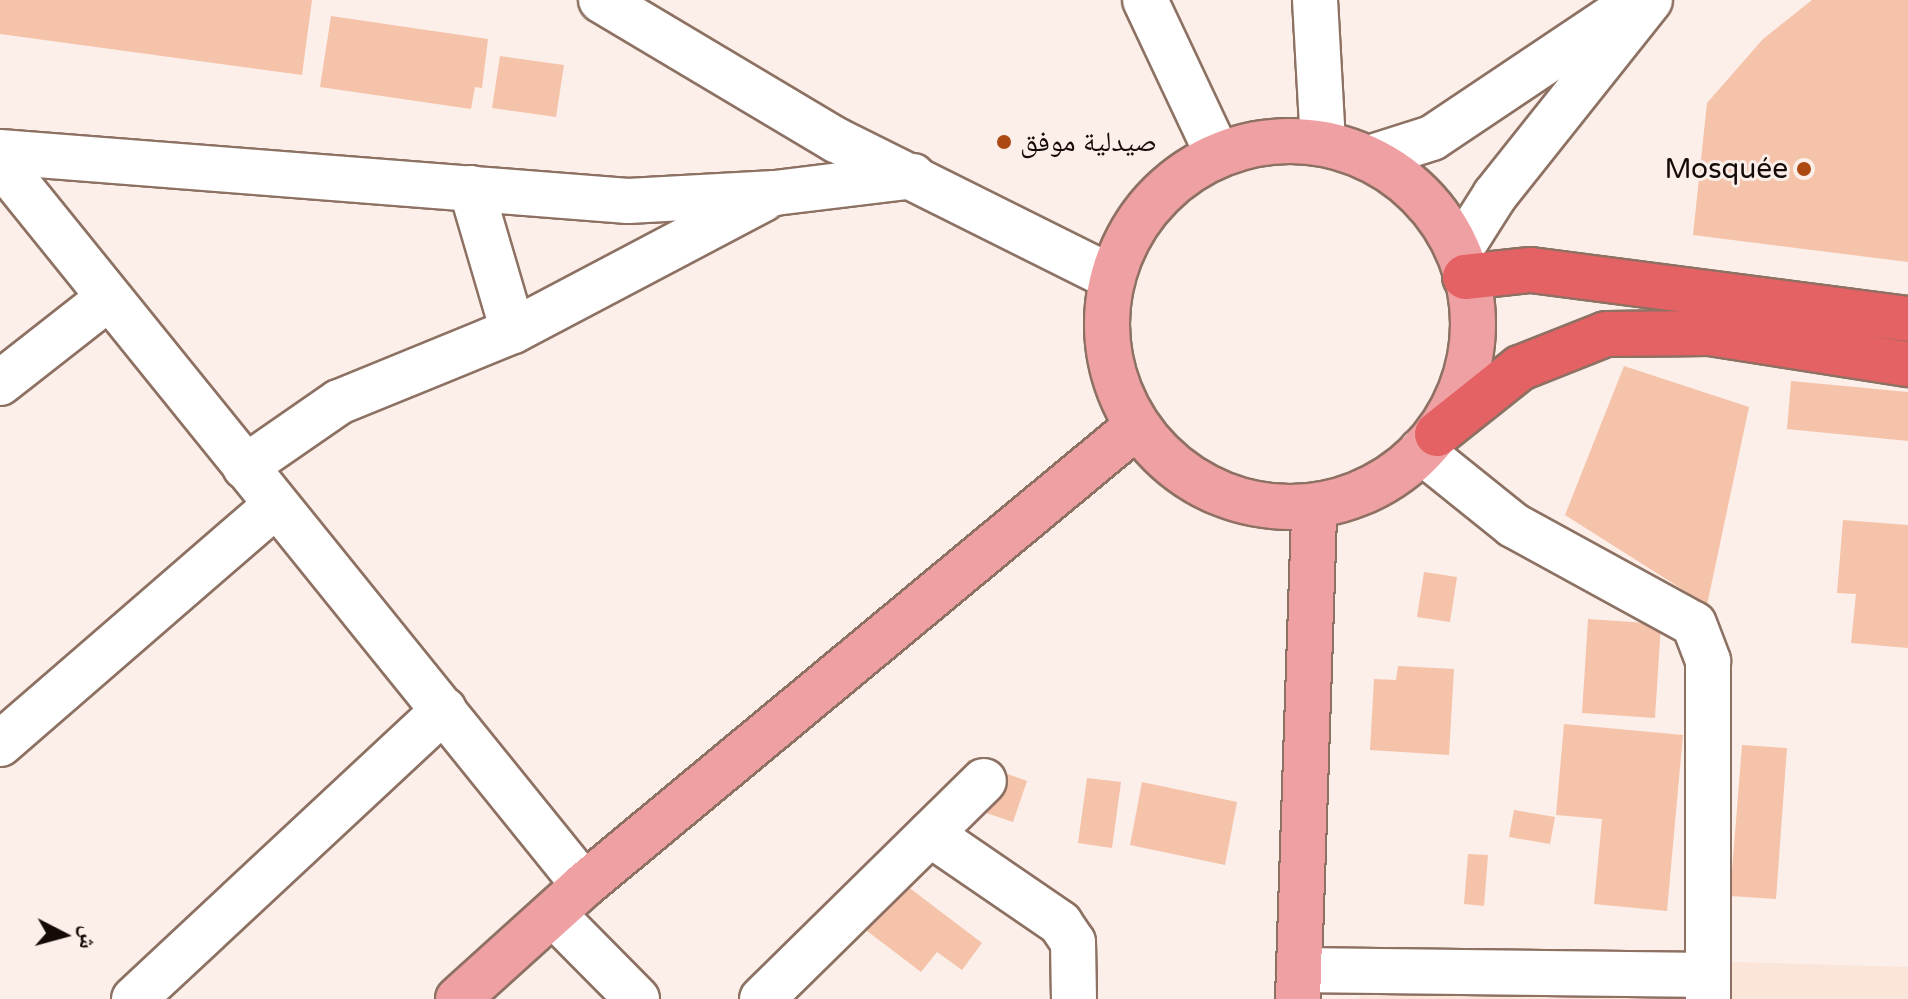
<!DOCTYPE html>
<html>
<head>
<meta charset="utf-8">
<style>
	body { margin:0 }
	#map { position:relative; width:1908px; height:999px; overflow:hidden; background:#fcefe9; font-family:"Varela Round","Noto Naskh Arabic",sans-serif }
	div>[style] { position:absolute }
	.built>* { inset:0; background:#fbe4d8 }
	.building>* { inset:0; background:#f4c3aa }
	.roads { filter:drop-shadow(2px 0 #8d7163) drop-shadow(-2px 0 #8d7163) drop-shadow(0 2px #8d7163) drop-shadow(0 -2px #8d7163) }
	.minor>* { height:44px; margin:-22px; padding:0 22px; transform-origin:22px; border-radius:22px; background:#fff }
	.major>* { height:44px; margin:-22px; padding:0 22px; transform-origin:22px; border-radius:22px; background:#efa0a2 }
	.major>.ring { margin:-22px; padding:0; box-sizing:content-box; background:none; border:44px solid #efa0a2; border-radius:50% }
	.highway>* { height:44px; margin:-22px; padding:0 22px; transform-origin:22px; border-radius:22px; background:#e46164 }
	.dots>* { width:22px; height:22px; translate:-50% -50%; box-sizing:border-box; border:4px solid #fcefe9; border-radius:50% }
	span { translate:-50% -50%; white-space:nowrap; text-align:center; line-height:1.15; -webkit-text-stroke:6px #fcefe9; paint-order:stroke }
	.poi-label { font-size:28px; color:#150b06 }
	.left { translate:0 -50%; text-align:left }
	.right { translate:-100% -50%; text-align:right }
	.north { position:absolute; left:24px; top:895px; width:80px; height:80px; -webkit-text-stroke:6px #fcefe9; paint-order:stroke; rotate:96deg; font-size:22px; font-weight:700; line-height:32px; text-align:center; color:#150b06 }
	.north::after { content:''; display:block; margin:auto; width:28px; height:36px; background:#150b06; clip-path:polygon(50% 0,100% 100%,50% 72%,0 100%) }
</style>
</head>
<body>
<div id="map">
	<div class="built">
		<div style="clip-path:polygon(1361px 951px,1908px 967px,1908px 999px,1360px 999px)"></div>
	</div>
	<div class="building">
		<div style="clip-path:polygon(0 0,312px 0,302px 75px,0 34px)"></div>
		<div style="clip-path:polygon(1812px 0,1908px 0,1908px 262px,1693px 235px,1707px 103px,1763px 39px)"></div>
		<div style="clip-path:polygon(331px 16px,488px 39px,482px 88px,475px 87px,471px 109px,320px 87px)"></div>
		<div style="clip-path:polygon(500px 56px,564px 65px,556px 117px,492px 108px)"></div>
		<div style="clip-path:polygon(1624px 366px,1749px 407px,1707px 605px,1565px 515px)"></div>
		<div style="clip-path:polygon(1791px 381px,1908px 392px,1908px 441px,1787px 429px)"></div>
		<div style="clip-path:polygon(1843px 520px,1908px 525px,1908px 648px,1851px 643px,1856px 594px,1837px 593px)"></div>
		<div style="clip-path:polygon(1424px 572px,1457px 577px,1450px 622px,1417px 617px)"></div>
		<div style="clip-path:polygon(1588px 619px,1661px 624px,1655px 718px,1582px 713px)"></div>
		<div style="clip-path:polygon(1398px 666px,1454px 669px,1449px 755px,1370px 750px,1374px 679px,1396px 680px)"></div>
		<div style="clip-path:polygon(1564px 724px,1683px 735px,1667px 911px,1594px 904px,1602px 819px,1556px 815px)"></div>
		<div style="clip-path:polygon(1742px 745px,1787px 748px,1776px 899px,1730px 896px)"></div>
		<div style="clip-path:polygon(968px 760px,1027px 781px,1013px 822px,954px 802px)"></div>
		<div style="clip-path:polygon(1087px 778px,1121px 782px,1112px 848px,1078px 843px)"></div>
		<div style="clip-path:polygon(1142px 782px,1237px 802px,1225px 865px,1130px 845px)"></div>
		<div style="clip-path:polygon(1514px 810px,1555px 817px,1550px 844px,1509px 837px)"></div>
		<div style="clip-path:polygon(1468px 854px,1488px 855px,1484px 906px,1464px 904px)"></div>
		<div style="clip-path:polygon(878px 864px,982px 943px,962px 970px,937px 952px,921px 972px,842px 912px)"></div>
	</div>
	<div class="roads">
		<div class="minor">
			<div style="left:601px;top:0;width:274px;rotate:30.8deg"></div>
			<div style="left:836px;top:140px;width:309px;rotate:26.5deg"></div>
			<div style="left:1145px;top:0;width:171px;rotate:64.8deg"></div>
			<div style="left:1315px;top:0;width:143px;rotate:86.8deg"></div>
			<div style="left:0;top:152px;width:630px;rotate:4.46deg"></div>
			<div style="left:628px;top:201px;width:147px;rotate:-3.1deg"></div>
			<div style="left:775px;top:193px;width:139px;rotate:-7deg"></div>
			<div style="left:1369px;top:158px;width:66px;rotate:-17.6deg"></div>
			<div style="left:1432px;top:138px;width:243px;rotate:-33.8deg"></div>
			<div style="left:0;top:162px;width:929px;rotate:51.07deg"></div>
			<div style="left:471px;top:188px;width:149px;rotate:73.6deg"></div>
			<div style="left:1459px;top:252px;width:67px;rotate:-57.7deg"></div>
			<div style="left:1495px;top:195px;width:249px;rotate:-51.5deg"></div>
			<div style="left:0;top:383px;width:136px;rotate:-38.1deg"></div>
			<div style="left:1421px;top:451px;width:118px;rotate:38.8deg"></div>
			<div style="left:1513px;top:525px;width:206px;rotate:28.7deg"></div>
			<div style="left:1694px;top:624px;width:40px;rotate:69deg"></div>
			<div style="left:1708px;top:661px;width:338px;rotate:90deg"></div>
			<div style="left:245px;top:467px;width:114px;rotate:-34.7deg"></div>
			<div style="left:339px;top:402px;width:188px;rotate:-22.2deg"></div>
			<div style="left:513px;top:331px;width:283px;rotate:-27.8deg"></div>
			<div style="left:0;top:744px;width:365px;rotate:-40.9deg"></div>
			<div style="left:930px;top:834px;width:158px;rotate:34.4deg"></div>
			<div style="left:1060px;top:923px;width:23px;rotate:56deg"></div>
			<div style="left:1073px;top:942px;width:57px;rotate:89deg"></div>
			<div style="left:554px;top:915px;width:118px;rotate:45.3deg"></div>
			<div style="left:1299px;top:970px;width:409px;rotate:0.7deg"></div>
			<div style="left:134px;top:999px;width:424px;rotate:-43deg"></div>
			<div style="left:762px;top:999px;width:311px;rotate:-44.5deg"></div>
		</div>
		<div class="major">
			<div class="ring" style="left:1107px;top:141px;width:322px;height:322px"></div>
			<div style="left:458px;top:999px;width:170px;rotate:-42.1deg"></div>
			<div style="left:584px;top:885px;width:719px;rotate:-39.69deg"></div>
			<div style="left:1298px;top:999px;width:492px;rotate:-88.1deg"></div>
		</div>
		<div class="highway">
			<div style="left:1465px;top:277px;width:66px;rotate:-6.1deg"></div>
			<div style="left:1531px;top:270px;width:380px;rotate:7.4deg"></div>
			<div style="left:1437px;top:434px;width:106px;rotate:-38.5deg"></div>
			<div style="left:1520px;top:368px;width:92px;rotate:-21.6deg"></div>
			<div style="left:1606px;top:334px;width:103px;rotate:-0.6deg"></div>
			<div style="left:1709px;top:333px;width:201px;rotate:8.9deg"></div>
		</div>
	</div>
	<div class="dots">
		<div style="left:1004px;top:142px;background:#ac4912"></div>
		<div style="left:1804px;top:169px;background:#ac4912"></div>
	</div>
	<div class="poi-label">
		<span class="left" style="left:1020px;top:142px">صيدلية موفق</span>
		<span class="right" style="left:1788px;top:169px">Mosquée</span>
	</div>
	<div class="north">ش</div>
</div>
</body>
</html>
